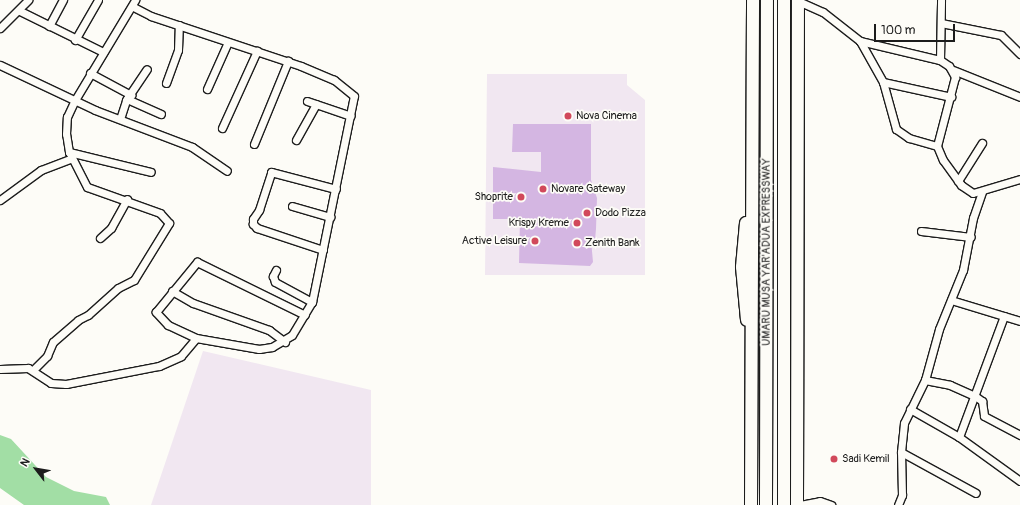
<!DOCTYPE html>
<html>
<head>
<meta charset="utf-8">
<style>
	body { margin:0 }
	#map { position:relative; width:1020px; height:505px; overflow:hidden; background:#fdfcf7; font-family:Pangolin,sans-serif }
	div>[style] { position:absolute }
	.built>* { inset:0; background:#f1e7f1 }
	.green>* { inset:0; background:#a2dea5 }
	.building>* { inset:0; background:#d4b6e2 }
	.roads { filter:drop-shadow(1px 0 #1c1c1c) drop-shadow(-1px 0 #1c1c1c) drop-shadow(0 1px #1c1c1c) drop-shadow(0 -1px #1c1c1c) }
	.street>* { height:7px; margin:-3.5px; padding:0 3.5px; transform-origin:3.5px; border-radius:3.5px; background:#fdfcf7 }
	.highway>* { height:12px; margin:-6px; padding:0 6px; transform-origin:6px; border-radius:6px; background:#fdfcf7 }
	.dots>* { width:11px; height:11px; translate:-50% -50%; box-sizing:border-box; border:2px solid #fdfcf7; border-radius:50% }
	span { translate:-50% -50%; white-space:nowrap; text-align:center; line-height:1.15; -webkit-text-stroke:3.5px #fdfcf7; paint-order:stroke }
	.poi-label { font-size:11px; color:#1c1c1c }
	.left { translate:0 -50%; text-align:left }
	.right { translate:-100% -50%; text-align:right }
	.street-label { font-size:11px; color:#1c1c1c }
	.north { position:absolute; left:16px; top:449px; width:40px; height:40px; -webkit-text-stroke:3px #fdfcf7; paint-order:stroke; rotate:301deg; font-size:11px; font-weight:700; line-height:16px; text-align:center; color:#1c1c1c }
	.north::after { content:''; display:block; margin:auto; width:14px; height:18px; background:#1c1c1c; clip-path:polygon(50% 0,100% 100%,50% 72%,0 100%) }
	.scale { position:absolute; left:874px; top:24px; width:81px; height:18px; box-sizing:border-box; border:2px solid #1c1c1c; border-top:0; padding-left:5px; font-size:12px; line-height:14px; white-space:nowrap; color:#1c1c1c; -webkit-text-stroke:3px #fdfcf7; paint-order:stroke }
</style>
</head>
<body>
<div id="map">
	<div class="built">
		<div style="clip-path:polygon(487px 74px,627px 74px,627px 85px,645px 100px,645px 275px,485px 275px)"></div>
		<div style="clip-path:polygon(203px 351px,371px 390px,371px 505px,151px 505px)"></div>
	</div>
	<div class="green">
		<div style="clip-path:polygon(0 435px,11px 439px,46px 477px,74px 491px,106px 497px,110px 505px,24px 505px,0 488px)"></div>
	</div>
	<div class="building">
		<div style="clip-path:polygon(513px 124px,591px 124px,591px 180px,597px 198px,596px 229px,595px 240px,591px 240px,593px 262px,590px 266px,519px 263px,520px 219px,493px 219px,493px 167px,541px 172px,541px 152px,512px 152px)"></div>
	</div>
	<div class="roads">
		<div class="street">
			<div style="left:798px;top:1px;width:27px;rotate:24deg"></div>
			<div style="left:823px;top:12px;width:47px;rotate:38.1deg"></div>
			<div style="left:860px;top:41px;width:82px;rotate:13.4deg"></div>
			<div style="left:940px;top:60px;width:11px;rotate:34deg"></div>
			<div style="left:949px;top:66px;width:13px;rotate:61deg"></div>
			<div style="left:955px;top:77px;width:71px;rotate:104.6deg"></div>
			<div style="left:937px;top:146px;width:15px;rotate:67deg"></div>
			<div style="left:943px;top:160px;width:31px;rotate:54deg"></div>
			<div style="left:961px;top:185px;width:14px;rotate:34deg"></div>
			<div style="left:973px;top:193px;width:49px;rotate:-16.6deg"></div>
			<div style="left:20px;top:11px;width:93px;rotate:26.3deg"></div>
			<div style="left:941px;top:23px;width:61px;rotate:11.3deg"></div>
			<div style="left:1001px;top:35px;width:27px;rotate:45deg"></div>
			<div style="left:49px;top:26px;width:30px;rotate:-62deg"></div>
			<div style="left:0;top:28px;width:40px;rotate:-45deg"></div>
			<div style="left:75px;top:40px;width:46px;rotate:-60.1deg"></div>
			<div style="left:860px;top:41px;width:47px;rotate:60.7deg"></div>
			<div style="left:883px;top:82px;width:49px;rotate:74.5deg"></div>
			<div style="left:896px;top:129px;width:16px;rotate:35deg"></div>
			<div style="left:909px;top:138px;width:29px;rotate:16deg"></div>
			<div style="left:940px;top:60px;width:60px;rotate:-89deg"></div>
			<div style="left:0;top:65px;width:105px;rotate:25.3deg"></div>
			<div style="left:95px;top:110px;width:104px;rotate:20.9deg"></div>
			<div style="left:192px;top:147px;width:42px;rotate:34.4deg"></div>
			<div style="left:953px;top:70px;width:72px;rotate:21.9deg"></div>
			<div style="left:90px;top:73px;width:47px;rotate:28.2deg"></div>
			<div style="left:883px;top:82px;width:70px;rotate:12.4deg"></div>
			<div style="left:166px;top:83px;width:35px;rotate:-70deg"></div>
			<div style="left:178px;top:50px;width:25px;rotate:-88deg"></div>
			<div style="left:207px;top:89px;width:51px;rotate:-65.9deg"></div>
			<div style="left:127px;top:99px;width:37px;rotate:24deg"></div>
			<div style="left:307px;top:101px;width:46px;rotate:18.8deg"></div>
			<div style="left:120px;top:119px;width:20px;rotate:-72deg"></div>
			<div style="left:126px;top:100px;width:37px;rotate:-56deg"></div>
			<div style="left:222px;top:128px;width:85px;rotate:-65.6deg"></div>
			<div style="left:296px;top:140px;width:41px;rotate:-60.9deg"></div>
			<div style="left:254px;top:144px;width:90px;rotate:-67.7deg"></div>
			<div style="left:69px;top:152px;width:84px;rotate:13.7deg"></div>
			<div style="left:958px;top:181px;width:45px;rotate:-57.7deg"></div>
			<div style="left:0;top:200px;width:51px;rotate:-36.2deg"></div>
			<div style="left:41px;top:170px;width:33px;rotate:-21deg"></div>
			<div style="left:292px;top:206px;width:40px;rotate:16deg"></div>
			<div style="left:921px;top:231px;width:50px;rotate:6.8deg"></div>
			<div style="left:100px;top:238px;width:15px;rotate:-42deg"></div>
			<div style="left:111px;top:228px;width:33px;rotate:-61deg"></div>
			<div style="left:323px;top:250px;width:70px;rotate:-161.6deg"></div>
			<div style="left:257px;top:228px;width:6px;rotate:-135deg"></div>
			<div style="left:253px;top:224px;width:5px;rotate:-90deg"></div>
			<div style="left:253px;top:219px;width:11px;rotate:-56deg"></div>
			<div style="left:259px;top:210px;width:40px;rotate:-72deg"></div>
			<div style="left:271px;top:172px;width:67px;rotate:14.7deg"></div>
			<div style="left:276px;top:270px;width:7px;rotate:117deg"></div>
			<div style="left:273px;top:276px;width:6px;rotate:72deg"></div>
			<div style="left:275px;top:282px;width:42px;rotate:28.4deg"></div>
			<div style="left:172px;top:291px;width:24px;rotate:30deg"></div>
			<div style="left:193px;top:303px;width:81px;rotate:19.6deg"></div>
			<div style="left:269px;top:330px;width:20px;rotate:37deg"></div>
			<div style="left:951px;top:300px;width:72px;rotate:16.9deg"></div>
			<div style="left:196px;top:338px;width:31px;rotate:-155deg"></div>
			<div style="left:168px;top:325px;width:18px;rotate:-133deg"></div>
			<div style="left:156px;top:312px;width:65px;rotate:-50.6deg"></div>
			<div style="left:197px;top:262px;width:120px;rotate:26.1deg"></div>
			<div style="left:0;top:369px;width:28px;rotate:-2deg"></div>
			<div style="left:28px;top:368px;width:27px;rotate:33deg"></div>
			<div style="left:51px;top:383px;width:15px;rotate:4deg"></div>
			<div style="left:66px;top:384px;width:95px;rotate:-11deg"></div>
			<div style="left:159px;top:366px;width:24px;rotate:-24deg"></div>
			<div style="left:181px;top:356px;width:23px;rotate:-50deg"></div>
			<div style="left:196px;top:338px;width:64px;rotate:9.9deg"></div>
			<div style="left:259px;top:349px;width:13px;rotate:-9deg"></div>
			<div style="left:272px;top:347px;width:23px;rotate:-31deg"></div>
			<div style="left:292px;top:335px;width:39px;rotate:-59deg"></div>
			<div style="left:312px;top:302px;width:210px;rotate:-78.5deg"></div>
			<div style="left:354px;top:96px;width:26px;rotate:-141deg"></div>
			<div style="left:334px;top:80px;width:36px;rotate:-157deg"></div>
			<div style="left:301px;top:66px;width:158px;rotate:-161.6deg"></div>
			<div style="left:151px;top:16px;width:20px;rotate:-153deg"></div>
			<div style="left:33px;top:370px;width:20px;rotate:-45deg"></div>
			<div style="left:47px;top:356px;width:15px;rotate:-67deg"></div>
			<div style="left:53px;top:342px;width:33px;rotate:-41deg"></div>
			<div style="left:78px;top:320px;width:11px;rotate:-27deg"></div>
			<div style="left:88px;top:315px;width:40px;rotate:-42deg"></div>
			<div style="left:118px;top:288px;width:18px;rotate:-27deg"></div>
			<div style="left:134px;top:280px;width:67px;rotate:-58.4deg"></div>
			<div style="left:169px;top:223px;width:13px;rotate:-132deg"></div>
			<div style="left:160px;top:213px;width:77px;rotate:-160.4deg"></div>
			<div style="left:87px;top:187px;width:39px;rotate:-117deg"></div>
			<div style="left:69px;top:152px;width:18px;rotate:-99deg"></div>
			<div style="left:66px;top:134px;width:17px;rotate:-87deg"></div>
			<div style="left:67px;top:117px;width:19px;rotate:-65deg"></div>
			<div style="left:75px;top:100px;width:117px;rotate:-59deg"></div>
			<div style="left:925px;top:380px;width:25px;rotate:11deg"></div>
			<div style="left:950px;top:385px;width:27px;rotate:24deg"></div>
			<div style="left:975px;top:396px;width:9px;rotate:36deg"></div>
			<div style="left:982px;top:401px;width:15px;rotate:82deg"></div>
			<div style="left:984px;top:416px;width:41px;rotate:27.8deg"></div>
			<div style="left:910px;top:409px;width:56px;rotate:29.7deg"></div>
			<div style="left:959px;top:437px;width:75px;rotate:35.8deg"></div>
			<div style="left:959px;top:437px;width:129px;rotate:-69.6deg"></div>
			<div style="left:901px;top:452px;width:85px;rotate:28.7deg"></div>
			<div style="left:800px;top:505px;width:20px;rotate:-11deg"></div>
			<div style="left:820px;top:501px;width:12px;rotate:20deg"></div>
			<div style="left:898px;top:505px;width:11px;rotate:-68deg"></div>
			<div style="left:902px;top:495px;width:43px;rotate:-91.3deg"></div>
			<div style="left:901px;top:452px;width:29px;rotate:-84deg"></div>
			<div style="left:904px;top:423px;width:48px;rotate:-64deg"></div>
			<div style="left:925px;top:380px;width:53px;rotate:-74.6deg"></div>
			<div style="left:939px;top:329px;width:64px;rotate:-67.9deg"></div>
			<div style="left:963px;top:270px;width:53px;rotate:-79.1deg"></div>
			<div style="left:973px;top:218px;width:28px;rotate:-71deg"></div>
		</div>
		<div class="highway">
			<div style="left:784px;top:0;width:505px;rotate:90deg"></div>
			<div style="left:746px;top:223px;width:44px;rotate:95.2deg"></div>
			<div style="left:742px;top:267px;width:53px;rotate:84.6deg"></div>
			<div style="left:751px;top:505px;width:505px;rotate:-89.77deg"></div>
			<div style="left:766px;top:505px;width:505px;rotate:-89.89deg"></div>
			<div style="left:797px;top:505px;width:505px;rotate:-89.89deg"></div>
		</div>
	</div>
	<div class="dots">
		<div style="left:568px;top:116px;background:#d1495b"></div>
		<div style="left:543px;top:189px;background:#d1495b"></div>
		<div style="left:521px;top:197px;background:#d1495b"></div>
		<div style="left:587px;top:213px;background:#d1495b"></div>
		<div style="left:577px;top:223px;background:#d1495b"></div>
		<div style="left:535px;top:241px;background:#d1495b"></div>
		<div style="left:577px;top:243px;background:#d1495b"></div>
		<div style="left:834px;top:459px;background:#d1495b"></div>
	</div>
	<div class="poi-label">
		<span class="left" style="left:576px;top:116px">Nova Cinema</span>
		<span class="left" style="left:551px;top:189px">Novare Gateway</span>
		<span class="right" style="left:513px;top:197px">Shoprite</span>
		<span class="left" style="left:595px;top:213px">Dodo Pizza</span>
		<span class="right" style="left:569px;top:223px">Krispy Kreme</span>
		<span class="right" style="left:527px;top:241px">Active Leisure</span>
		<span class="left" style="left:585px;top:243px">Zenith Bank</span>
		<span class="left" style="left:842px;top:459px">Sadi Kemil</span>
	</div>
	<div class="street-label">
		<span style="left:767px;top:252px;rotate:-90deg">UMARU MUSA YAR'ADUA EXPRESSWAY</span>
	</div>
	<div class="north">N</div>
	<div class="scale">100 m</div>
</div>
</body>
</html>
